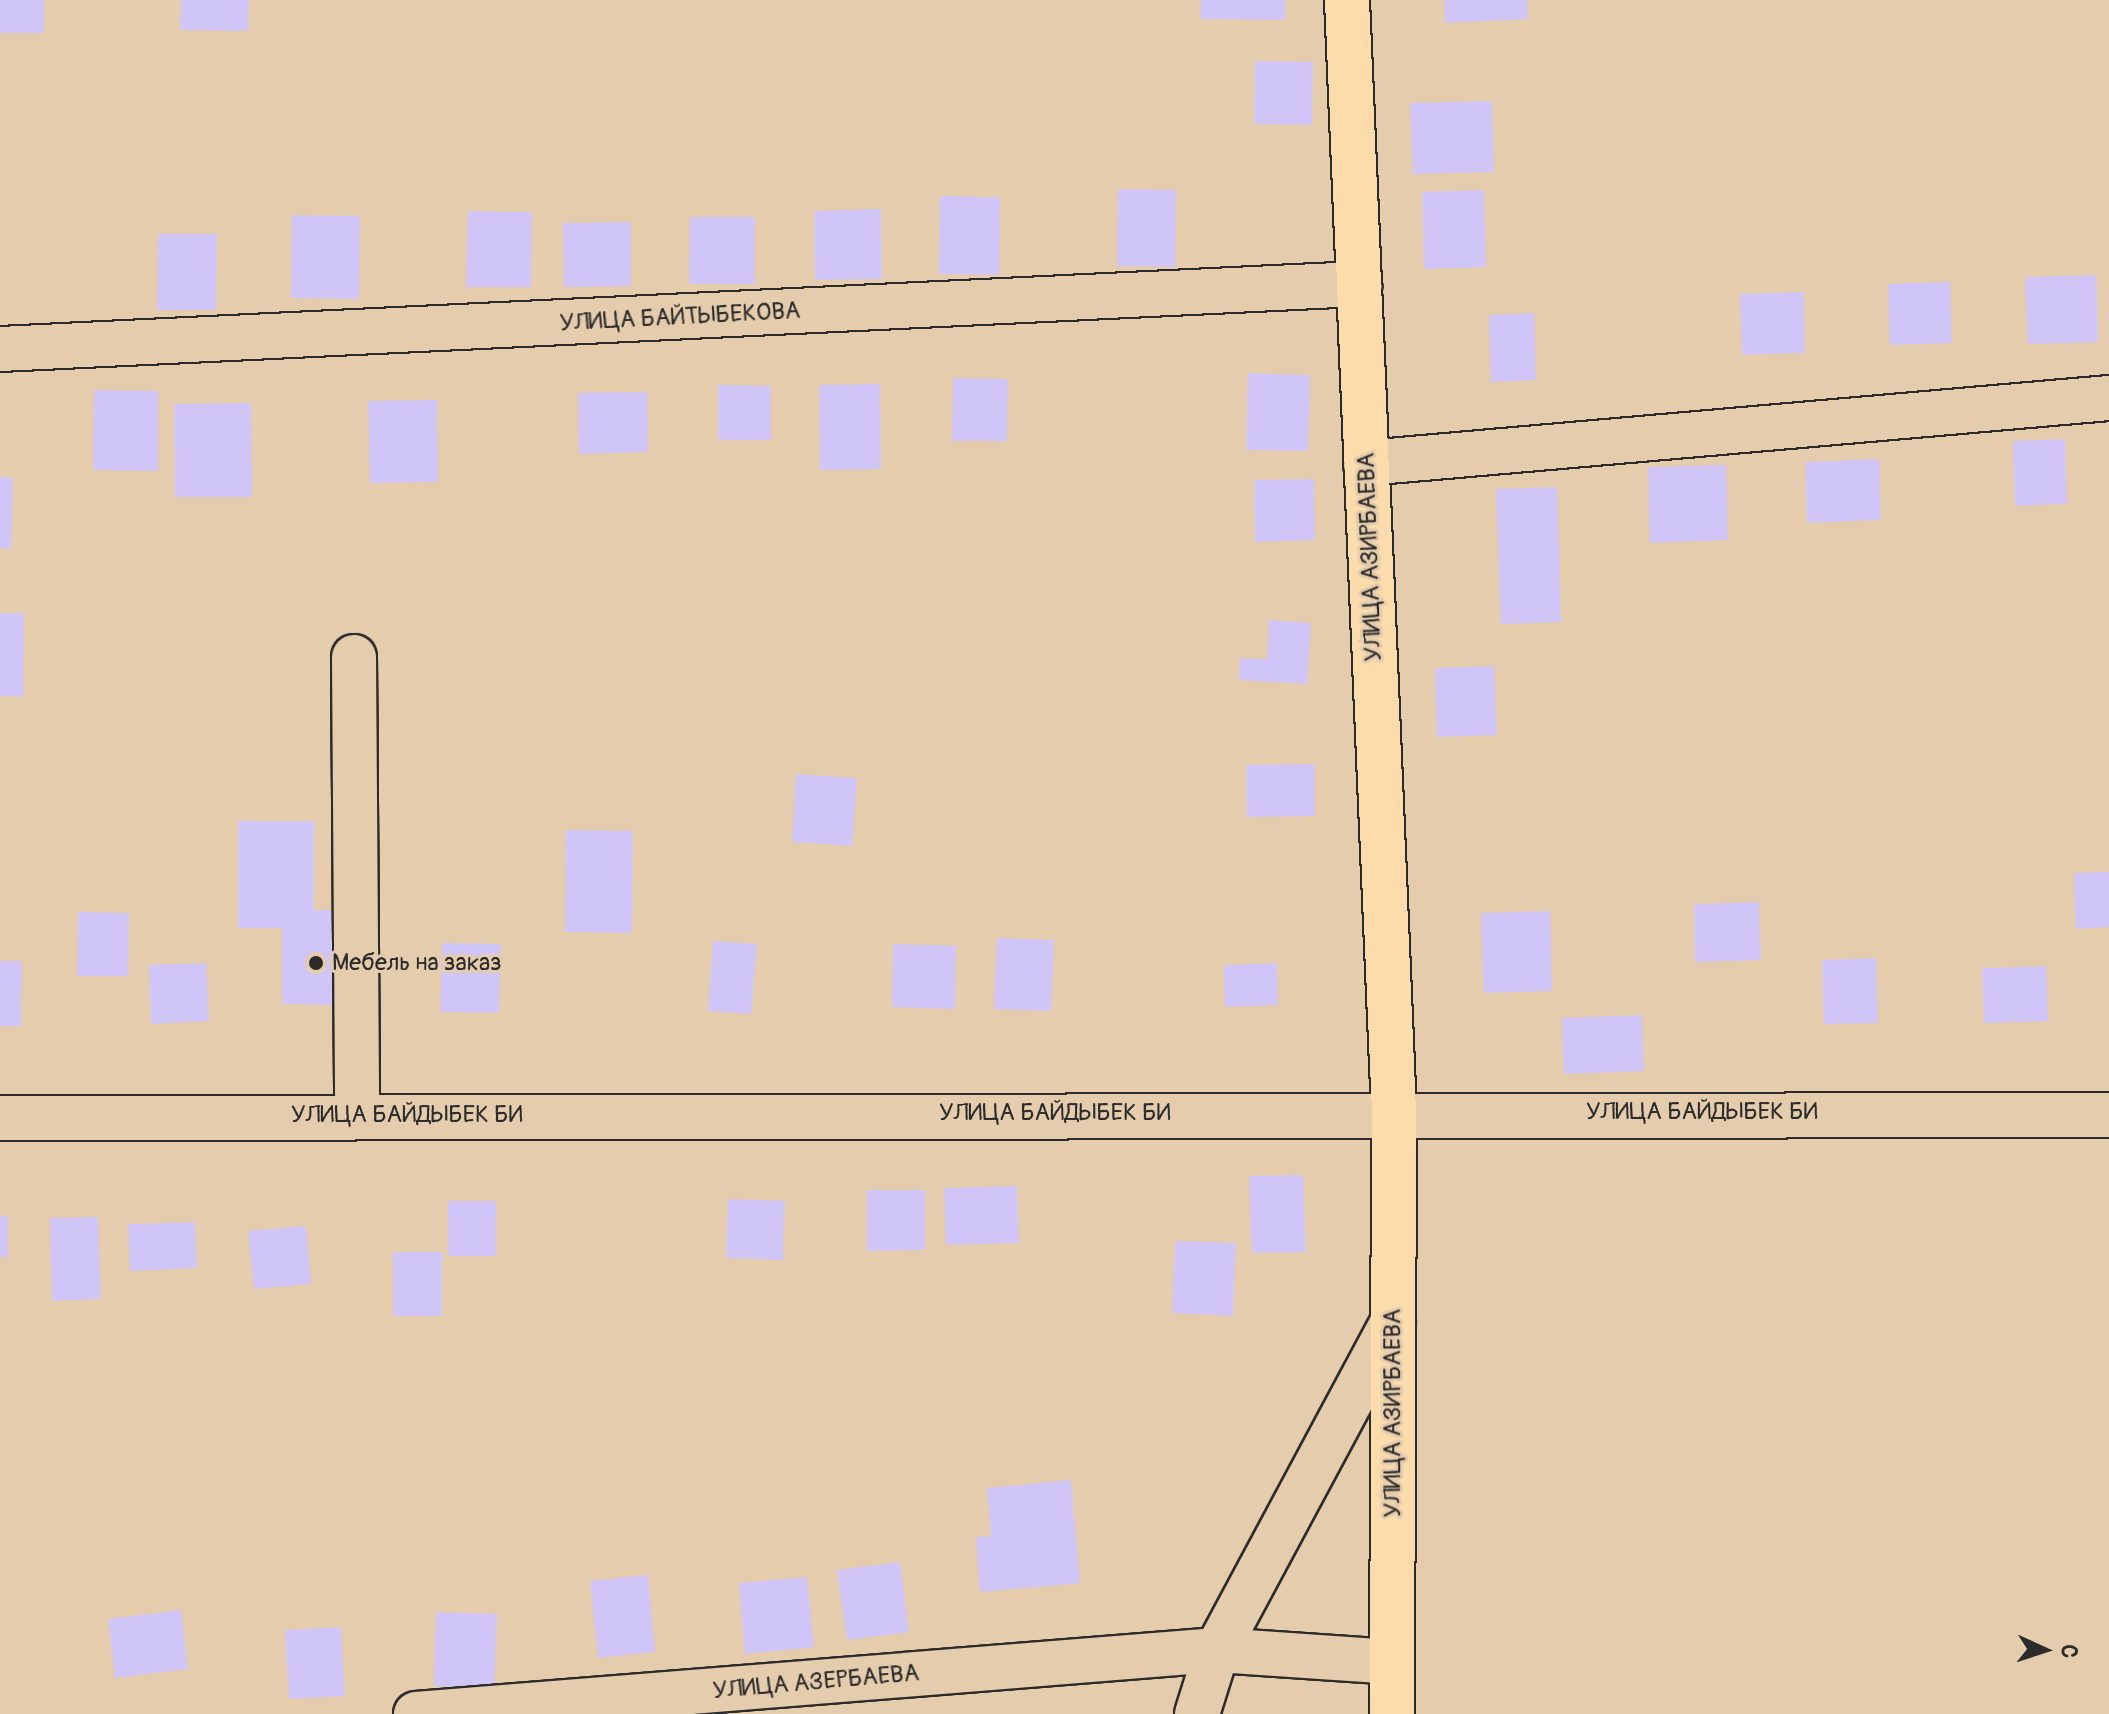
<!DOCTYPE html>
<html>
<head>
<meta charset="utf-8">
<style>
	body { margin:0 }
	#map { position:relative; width:2109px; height:1714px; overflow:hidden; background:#e4ccac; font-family:Pangolin,sans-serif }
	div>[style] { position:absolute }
	.building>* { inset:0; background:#d0c5f7 }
	.roads { filter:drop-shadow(2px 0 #2b2b2b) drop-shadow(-2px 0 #2b2b2b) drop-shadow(0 2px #2b2b2b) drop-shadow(0 -2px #2b2b2b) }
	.minor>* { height:44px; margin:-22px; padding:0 22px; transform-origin:22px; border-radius:22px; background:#e4ccac }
	.major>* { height:44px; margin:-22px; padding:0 22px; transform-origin:22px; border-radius:22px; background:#fddcac }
	.dots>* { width:22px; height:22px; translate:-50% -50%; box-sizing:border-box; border:4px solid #e4ccac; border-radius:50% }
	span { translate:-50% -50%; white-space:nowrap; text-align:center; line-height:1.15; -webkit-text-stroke:6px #e4ccac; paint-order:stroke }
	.street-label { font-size:24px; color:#2b2b2b }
	.poi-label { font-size:24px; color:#2b2b2b }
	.left { translate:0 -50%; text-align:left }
	.north { position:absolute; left:2005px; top:1610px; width:80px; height:80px; -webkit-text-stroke:6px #e4ccac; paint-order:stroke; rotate:93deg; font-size:22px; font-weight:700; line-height:32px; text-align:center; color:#2b2b2b }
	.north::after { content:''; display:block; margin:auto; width:28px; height:36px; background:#2b2b2b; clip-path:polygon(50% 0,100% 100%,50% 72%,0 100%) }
</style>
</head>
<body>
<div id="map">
	<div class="building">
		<div style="clip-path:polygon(0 0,44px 0,44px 33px,0 33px)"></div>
		<div style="clip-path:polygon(181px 0,249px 0,248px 31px,180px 30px)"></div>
		<div style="clip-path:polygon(1201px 0,1285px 0,1285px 20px,1200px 19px)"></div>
		<div style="clip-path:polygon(1444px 0,1527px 0,1528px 19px,1445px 23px)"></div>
		<div style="clip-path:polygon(1255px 61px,1313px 62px,1312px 125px,1254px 124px)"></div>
		<div style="clip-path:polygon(1492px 101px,1494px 172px,1413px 174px,1410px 103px)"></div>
		<div style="clip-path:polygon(1118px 189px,1176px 190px,1175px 267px,1117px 266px)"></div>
		<div style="clip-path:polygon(1484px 190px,1486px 267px,1424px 269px,1422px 192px)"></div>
		<div style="clip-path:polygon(940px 196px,1000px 197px,999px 275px,939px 274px)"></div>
		<div style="clip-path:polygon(881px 209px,882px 279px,815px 280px,814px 211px)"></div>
		<div style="clip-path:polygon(468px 211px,532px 212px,531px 287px,466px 287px)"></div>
		<div style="clip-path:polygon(292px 215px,360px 216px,359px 299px,291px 298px)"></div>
		<div style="clip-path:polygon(690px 217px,755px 217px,755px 284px,689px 284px)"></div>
		<div style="clip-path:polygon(631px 222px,631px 286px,564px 287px,563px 223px)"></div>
		<div style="clip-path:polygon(158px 234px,217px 234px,216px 310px,157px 310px)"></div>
		<div style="clip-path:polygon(2096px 275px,2098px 342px,2028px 344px,2025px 277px)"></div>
		<div style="clip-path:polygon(1950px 282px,1952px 343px,1890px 345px,1888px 284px)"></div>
		<div style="clip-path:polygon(1804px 292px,1805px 353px,1742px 355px,1740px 294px)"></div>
		<div style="clip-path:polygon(1534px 313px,1536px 380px,1491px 382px,1489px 315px)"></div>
		<div style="clip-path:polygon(1248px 373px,1310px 375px,1308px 451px,1246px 450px)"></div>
		<div style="clip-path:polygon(953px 378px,1008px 379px,1007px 441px,952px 441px)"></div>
		<div style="clip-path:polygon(880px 384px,881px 469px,820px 470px,819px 385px)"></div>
		<div style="clip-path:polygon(718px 385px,771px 386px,771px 440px,718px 440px)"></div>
		<div style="clip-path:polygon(94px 390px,158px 391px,158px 471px,93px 470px)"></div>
		<div style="clip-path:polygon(647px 392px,648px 452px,579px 454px,578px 393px)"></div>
		<div style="clip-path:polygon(437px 400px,438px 482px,370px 483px,368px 401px)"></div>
		<div style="clip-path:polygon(251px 403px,252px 497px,175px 497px,174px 404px)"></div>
		<div style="clip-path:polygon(2065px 439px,2067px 504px,2015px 506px,2013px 441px)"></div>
		<div style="clip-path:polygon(1879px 459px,1881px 520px,1807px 523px,1805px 462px)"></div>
		<div style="clip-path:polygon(1726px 465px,1728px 540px,1650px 543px,1648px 467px)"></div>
		<div style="clip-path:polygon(0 477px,13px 478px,11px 549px,0 548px)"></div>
		<div style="clip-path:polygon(1314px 479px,1315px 540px,1255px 542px,1254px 480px)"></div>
		<div style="clip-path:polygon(1557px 487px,1561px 622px,1501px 624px,1496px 489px)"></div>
		<div style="clip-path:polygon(0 613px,24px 613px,23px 697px,0 696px)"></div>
		<div style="clip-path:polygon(1269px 620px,1311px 623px,1307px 684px,1239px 680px,1240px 658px,1267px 659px)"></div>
		<div style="clip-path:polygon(1494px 666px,1497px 735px,1437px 737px,1435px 668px)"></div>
		<div style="clip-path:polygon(1315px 764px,1315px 816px,1247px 817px,1246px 765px)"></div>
		<div style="clip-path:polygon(796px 774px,857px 778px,852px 846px,792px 842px)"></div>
		<div style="clip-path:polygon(238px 821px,314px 821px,314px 910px,342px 910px,342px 1005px,282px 1004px,282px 928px,238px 928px)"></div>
		<div style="clip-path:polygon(566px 830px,633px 831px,632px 933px,565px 932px)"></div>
		<div style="clip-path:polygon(2109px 872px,2109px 927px,2076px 929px,2074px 873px)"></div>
		<div style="clip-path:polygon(1759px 902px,1761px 960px,1695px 962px,1694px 904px)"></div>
		<div style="clip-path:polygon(1550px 911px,1552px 991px,1484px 993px,1481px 913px)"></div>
		<div style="clip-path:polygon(78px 912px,129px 913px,128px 976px,77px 976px)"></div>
		<div style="clip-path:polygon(997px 938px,1054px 940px,1051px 1011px,994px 1009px)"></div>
		<div style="clip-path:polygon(713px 941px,757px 944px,751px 1014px,708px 1011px)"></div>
		<div style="clip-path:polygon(442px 943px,501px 944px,499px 1013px,440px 1012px)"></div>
		<div style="clip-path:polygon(893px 944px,956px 946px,955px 1009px,892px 1007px)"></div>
		<div style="clip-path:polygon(1876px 958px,1878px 1023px,1824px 1024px,1822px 960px)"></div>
		<div style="clip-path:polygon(0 961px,22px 961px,21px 1026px,0 1026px)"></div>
		<div style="clip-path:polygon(206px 963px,209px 1021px,151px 1024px,149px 965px)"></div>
		<div style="clip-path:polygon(1277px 963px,1278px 1005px,1225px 1007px,1224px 965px)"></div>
		<div style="clip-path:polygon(2046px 966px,2048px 1021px,1984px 1023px,1982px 968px)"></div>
		<div style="clip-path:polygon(1642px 1015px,1644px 1071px,1564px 1074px,1562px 1018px)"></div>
		<div style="clip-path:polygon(1303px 1175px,1306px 1252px,1252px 1253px,1249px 1176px)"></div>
		<div style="clip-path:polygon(1017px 1186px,1019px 1243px,946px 1245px,944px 1188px)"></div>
		<div style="clip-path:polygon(867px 1190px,925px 1190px,925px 1250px,867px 1251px)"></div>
		<div style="clip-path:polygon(728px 1199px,785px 1201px,783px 1260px,726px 1258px)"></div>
		<div style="clip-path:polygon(448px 1201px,496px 1201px,496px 1256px,448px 1256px)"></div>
		<div style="clip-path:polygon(0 1216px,8px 1216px,8px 1258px,0 1257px)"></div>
		<div style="clip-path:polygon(98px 1217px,101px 1299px,52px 1301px,50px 1218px)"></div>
		<div style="clip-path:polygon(195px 1222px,197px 1268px,130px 1271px,128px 1224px)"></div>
		<div style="clip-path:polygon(306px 1226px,311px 1284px,254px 1289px,248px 1231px)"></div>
		<div style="clip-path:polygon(1175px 1241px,1236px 1243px,1233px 1316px,1172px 1313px)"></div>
		<div style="clip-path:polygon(393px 1252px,442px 1252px,442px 1316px,393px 1316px)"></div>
		<div style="clip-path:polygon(1071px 1480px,1080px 1583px,980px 1592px,976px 1537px,991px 1536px,987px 1488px)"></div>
		<div style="clip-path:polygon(900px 1562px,909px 1632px,847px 1640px,837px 1570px)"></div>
		<div style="clip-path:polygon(648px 1575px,655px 1652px,598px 1658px,590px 1581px)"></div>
		<div style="clip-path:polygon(807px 1577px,814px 1647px,745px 1654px,739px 1583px)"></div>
		<div style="clip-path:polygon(181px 1610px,188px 1669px,115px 1678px,108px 1619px)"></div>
		<div style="clip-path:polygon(436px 1612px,497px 1614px,494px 1688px,434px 1686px)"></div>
		<div style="clip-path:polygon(341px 1627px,345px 1696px,289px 1699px,285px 1630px)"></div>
	</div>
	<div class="roads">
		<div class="minor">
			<div style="left:0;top:349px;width:1361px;rotate:-2.74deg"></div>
			<div style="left:1366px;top:463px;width:746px;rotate:-5deg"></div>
			<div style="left:354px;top:657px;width:457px;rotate:89.6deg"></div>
			<div style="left:0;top:1118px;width:2109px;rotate:-0.08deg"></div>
			<div style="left:416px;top:1714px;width:804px;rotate:-4.57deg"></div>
			<div style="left:1217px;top:1650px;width:175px;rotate:3.9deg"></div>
			<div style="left:1197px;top:1714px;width:67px;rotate:-72.6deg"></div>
			<div style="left:1217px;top:1650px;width:372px;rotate:-61.8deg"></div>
		</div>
		<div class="major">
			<div style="left:1347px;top:0;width:1114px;rotate:87.58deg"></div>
			<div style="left:1394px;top:1113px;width:601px;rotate:90.19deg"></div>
		</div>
	</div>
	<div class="dots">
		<div style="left:316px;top:963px;background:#2b2b2b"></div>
	</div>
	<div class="street-label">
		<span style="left:680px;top:317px;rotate:-3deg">УЛИЦА БАЙТЫБЕКОВА</span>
		<span style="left:1370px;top:557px;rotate:-92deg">УЛИЦА АЗИРБАЕВА</span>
		<span style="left:1702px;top:1112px">УЛИЦА БАЙДЫБЕК БИ</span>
		<span style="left:1055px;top:1113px">УЛИЦА БАЙДЫБЕК БИ</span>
		<span style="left:407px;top:1115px">УЛИЦА БАЙДЫБЕК БИ</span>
		<span style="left:1393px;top:1413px;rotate:-90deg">УЛИЦА АЗИРБАЕВА</span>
		<span style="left:816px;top:1682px;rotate:-5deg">УЛИЦА АЗЕРБАЕВА</span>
	</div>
	<div class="poi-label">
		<span class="left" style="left:332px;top:963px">Мебель на заказ</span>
	</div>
	<div class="north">С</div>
</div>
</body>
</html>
